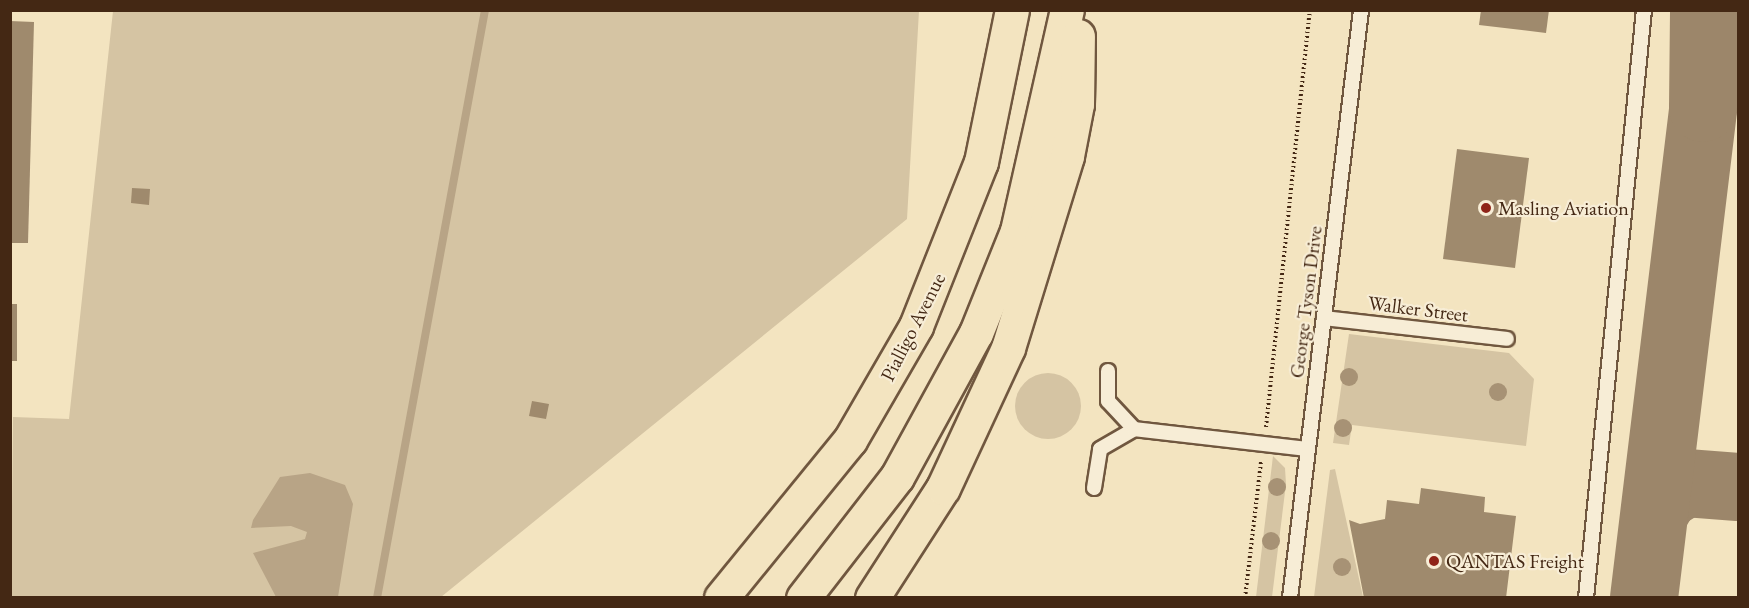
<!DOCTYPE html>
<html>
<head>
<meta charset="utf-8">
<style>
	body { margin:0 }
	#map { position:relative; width:1749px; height:608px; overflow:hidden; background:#f3e4c0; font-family:"EB Garamond",serif }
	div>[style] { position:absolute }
	.green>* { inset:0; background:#d5c4a3 }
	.round { border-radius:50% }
	.water>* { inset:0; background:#b8a486 }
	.stream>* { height:8px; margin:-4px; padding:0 4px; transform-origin:4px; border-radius:4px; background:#b8a486 }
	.taxiway>* { height:68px; margin:-34px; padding:0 34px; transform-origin:34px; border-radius:34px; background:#9c866a }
	.building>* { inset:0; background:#9f8a6d }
	.path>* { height:4px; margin-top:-2px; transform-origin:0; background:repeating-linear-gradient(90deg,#442814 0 1.5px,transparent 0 4.5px) }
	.roads { filter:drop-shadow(2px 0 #70573f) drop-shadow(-2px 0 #70573f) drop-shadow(0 2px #70573f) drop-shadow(0 -2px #70573f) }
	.lane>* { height:14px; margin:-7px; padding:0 7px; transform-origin:7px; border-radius:7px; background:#f7edd6 }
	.primary>* { height:33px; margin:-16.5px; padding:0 16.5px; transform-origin:16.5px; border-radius:16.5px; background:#f3e4c0 }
	.trees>* { width:18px; height:18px; margin:-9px; border-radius:50%; background:#a79275 }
	.dots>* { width:16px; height:16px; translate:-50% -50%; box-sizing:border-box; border:3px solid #f7edd6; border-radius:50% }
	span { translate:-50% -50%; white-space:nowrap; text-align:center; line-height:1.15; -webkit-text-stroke:4.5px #f7edd6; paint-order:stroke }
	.poi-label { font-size:20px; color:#442814 }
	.left { translate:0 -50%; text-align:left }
	.street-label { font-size:20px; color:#442814 }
	.frame { position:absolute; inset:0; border:12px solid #442814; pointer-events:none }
</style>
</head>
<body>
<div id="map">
	<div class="green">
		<div style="clip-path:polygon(113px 11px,919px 11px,907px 219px,441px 597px,11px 598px,13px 417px,69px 419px)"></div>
		<div style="clip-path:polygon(1349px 334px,1509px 353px,1534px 379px,1526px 446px,1352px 425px,1349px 445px,1333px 443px)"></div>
		<div class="round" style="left:1015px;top:373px;width:66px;height:66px"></div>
		<div style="clip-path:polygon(1273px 456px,1285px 468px,1286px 484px,1272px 597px,1256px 597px)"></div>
		<div style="clip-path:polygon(1335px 469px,1363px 597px,1314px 597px,1330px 470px)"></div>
	</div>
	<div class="water">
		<div style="clip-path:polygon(310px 473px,345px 485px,353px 504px,338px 597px,276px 597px,253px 553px,305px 539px,307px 532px,291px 526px,251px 528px,253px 520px,280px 477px)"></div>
	</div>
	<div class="stream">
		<div style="left:377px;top:598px;width:598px;rotate:-79.59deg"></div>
	</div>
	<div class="taxiway">
		<div style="left:1655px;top:512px;width:19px;rotate:-58deg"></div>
		<div style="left:1665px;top:496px;width:25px;rotate:-32deg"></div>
		<div style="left:1686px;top:483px;width:52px;rotate:4.4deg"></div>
		<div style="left:1644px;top:598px;width:494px;rotate:-83.1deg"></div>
		<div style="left:1703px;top:108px;width:98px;rotate:-89.4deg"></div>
	</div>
	<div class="building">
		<div style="clip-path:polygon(1481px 10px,1549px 10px,1546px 33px,1479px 25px)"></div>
		<div style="clip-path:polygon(10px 21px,34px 22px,28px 243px,10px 243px)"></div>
		<div style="clip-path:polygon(1457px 149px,1529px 158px,1515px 268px,1443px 259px)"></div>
		<div style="clip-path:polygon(132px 188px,150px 189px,149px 205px,131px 203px)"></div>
		<div style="clip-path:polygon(10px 304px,17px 304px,17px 361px,10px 361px)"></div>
		<div style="clip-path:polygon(532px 401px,549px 404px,546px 419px,529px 416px)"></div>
		<div style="clip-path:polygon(1421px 488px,1485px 497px,1484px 512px,1516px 516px,1506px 598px,1364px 598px,1349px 520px,1360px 524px,1385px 519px,1387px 500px,1419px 504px)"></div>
	</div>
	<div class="path">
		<div style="left:1266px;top:427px;width:419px;rotate:-84deg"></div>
		<div style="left:1245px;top:598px;width:137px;rotate:-83.3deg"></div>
	</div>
	<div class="roads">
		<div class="lane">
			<div style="left:1324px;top:318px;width:184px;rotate:6.5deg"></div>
			<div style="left:1108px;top:371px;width:30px;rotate:90deg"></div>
			<div style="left:1108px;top:401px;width:38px;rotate:47deg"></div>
			<div style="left:1094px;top:488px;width:39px;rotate:-81deg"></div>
			<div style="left:1100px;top:449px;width:39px;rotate:-30deg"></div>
			<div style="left:1134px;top:429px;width:174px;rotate:6.6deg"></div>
			<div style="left:1290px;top:598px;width:592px;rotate:-83.11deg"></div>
			<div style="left:1586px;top:598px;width:591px;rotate:-84.37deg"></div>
		</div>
		<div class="primary">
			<div style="left:721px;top:598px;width:204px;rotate:-50.8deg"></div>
			<div style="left:850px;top:440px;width:132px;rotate:-59.9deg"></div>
			<div style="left:916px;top:326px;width:176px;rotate:-68.4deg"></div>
			<div style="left:981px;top:162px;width:155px;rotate:-78.5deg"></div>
			<div style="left:803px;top:598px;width:153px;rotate:-52.2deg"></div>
			<div style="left:897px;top:477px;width:164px;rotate:-61.3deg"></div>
			<div style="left:976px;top:333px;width:110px;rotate:-68.1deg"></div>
			<div style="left:1017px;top:231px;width:227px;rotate:-77.3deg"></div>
			<div style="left:872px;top:598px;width:131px;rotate:-57.2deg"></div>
			<div style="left:943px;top:488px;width:154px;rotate:-65.1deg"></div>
			<div style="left:1008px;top:348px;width:201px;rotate:-72.9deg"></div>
			<div style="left:1067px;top:156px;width:53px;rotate:-79.1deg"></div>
			<div style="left:1077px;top:104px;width:68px;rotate:-89.2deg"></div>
		</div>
	</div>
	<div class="trees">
		<div style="left:1349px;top:377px"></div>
		<div style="left:1498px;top:392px"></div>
		<div style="left:1343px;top:428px"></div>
		<div style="left:1277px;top:487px"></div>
		<div style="left:1271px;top:541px"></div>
		<div style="left:1342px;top:567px"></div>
	</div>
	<div class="dots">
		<div style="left:1486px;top:208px;background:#8f2418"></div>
		<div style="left:1434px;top:561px;background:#8f2418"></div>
	</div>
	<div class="poi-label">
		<span class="left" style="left:1498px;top:208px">Masling Aviation</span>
		<span class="left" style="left:1446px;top:561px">QANTAS Freight</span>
	</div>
	<div class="street-label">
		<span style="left:1306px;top:302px;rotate:-83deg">George Tyson Drive</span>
		<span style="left:1418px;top:309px;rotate:7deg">Walker Street</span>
		<span style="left:913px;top:327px;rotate:-63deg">Pialligo Avenue</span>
	</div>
	<div class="frame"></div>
</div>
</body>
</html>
